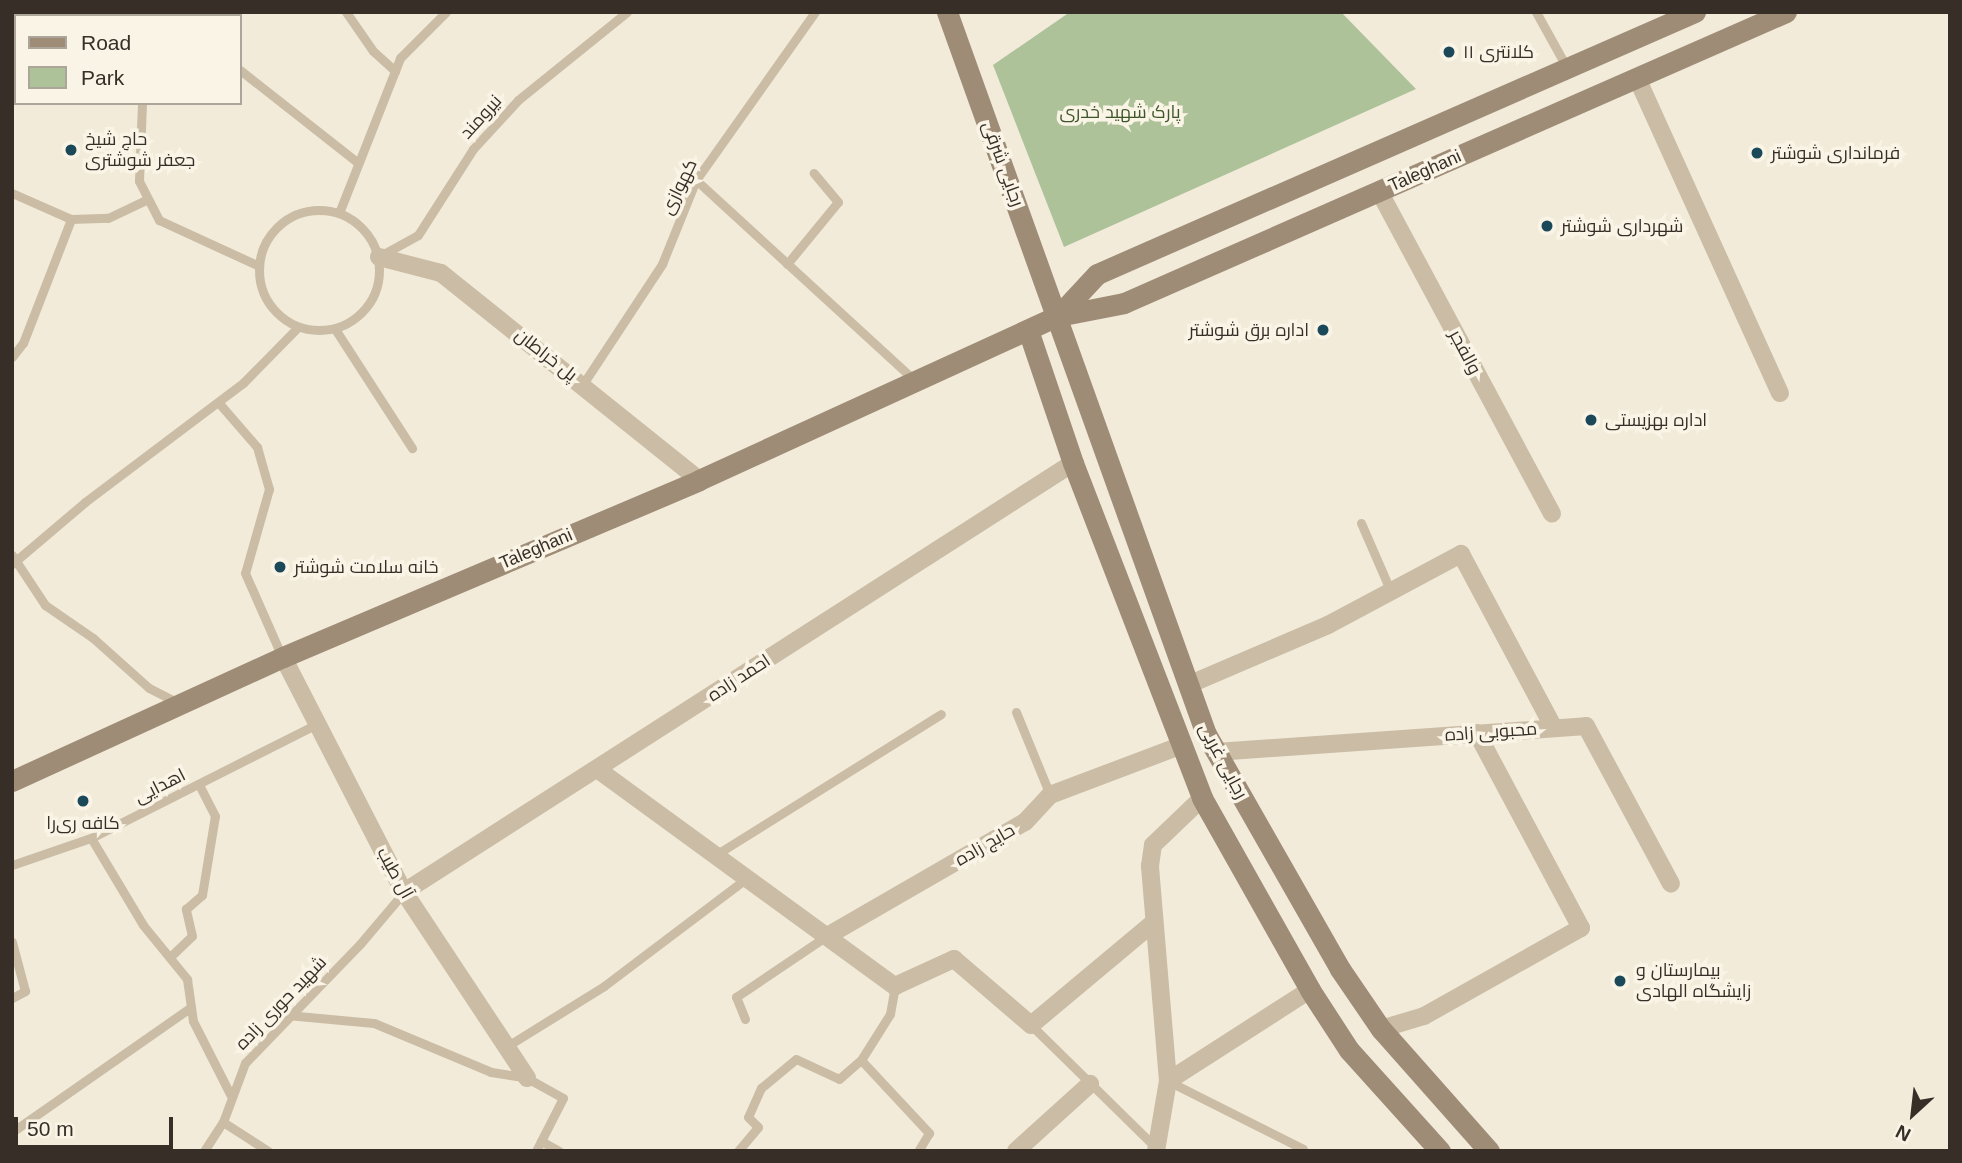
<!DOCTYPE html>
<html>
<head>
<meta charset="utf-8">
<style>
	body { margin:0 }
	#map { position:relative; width:1962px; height:1163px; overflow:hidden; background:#f2ebda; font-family:Helvetica,Cairo,sans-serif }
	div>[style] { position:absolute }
	.green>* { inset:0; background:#adc299 }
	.lane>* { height:9px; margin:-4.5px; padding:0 4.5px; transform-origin:4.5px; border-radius:4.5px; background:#cbbda5 }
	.lane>.ring { margin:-4.5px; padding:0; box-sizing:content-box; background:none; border:9px solid #cbbda5; border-radius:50% }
	.street>* { height:18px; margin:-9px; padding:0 9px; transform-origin:9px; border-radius:9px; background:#cbbda5 }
	.secondary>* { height:21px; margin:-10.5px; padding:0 10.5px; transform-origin:10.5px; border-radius:10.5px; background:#9e8c77 }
	.dots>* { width:19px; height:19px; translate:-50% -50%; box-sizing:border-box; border:4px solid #faf4e6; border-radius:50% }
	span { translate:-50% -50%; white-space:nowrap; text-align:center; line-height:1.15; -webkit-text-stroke:7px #faf4e6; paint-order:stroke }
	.poi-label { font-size:18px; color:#362e27 }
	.left { translate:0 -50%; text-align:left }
	.right { translate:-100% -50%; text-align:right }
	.park-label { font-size:18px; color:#3d552a }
	.street-label { font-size:18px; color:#362e27 }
	.frame { position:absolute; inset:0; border:14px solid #362e27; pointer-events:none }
	.legend { position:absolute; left:14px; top:14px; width:228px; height:91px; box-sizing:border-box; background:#faf4e6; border:2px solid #aca59a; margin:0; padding:9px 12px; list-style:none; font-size:21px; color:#362e27 }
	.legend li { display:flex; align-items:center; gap:14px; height:35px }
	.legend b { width:35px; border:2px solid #aca59a }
	.north { position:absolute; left:1878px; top:1079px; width:70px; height:70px; -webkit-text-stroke:5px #faf4e6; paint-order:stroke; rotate:207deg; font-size:19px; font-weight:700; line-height:28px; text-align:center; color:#362e27 }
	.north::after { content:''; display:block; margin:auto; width:24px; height:32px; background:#362e27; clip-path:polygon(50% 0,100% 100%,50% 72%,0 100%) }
	.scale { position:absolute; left:14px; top:1117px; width:159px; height:32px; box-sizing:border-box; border:4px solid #362e27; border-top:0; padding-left:9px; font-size:21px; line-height:24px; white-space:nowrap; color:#362e27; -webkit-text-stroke:5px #faf4e6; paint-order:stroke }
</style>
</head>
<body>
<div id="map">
	<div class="green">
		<div style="clip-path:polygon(1070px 12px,1341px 12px,1416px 89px,1064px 247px,993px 65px)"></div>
	</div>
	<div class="lane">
		<div style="left:75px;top:12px;width:4px;rotate:63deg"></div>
		<div style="left:133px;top:12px;width:4px;rotate:90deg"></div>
		<div style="left:212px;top:12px;width:4px;rotate:76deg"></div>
		<div style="left:346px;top:12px;width:47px;rotate:55.3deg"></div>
		<div style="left:373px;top:51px;width:30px;rotate:42deg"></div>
		<div style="left:1536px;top:12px;width:64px;rotate:61deg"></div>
		<div style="left:240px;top:70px;width:150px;rotate:38.2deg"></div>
		<div style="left:12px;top:94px;width:4px;rotate:-27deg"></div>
		<div style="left:142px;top:103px;width:78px;rotate:92.2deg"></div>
		<div style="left:139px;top:181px;width:44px;rotate:62.9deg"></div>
		<div style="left:159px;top:220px;width:110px;rotate:24.7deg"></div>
		<div style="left:696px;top:180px;width:296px;rotate:42.5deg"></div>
		<div style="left:12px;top:193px;width:64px;rotate:23.8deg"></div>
		<div class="ring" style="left:259px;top:210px;width:111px;height:111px"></div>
		<div style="left:339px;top:213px;width:167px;rotate:-68.5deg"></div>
		<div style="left:400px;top:58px;width:65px;rotate:-45deg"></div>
		<div style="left:380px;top:256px;width:43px;rotate:-28.9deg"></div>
		<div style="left:418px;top:235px;width:102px;rotate:-57.4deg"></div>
		<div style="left:473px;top:149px;width:67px;rotate:-47.4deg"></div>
		<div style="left:518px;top:100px;width:140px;rotate:-38.9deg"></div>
		<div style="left:787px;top:264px;width:80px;rotate:-50.6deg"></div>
		<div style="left:838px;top:202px;width:38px;rotate:-130deg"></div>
		<div style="left:335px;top:329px;width:142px;rotate:57.1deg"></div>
		<div style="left:12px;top:357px;width:18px;rotate:-52deg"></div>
		<div style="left:23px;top:343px;width:133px;rotate:-68.8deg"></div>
		<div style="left:71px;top:219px;width:37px;rotate:-2deg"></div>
		<div style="left:108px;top:218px;width:44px;rotate:-25.4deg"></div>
		<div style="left:583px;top:384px;width:144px;rotate:-56.6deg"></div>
		<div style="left:662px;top:264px;width:91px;rotate:-68deg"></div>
		<div style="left:696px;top:180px;width:206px;rotate:-54.7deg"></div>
		<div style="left:218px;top:402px;width:60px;rotate:49.1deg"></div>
		<div style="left:257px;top:447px;width:44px;rotate:74.1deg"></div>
		<div style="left:269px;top:489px;width:87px;rotate:105.9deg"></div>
		<div style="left:245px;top:573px;width:92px;rotate:66.2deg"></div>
		<div style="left:1361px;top:523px;width:75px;rotate:66.5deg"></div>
		<div style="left:12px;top:555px;width:60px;rotate:56.6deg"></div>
		<div style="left:45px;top:605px;width:58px;rotate:34.5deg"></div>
		<div style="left:93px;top:638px;width:75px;rotate:41.8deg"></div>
		<div style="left:149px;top:688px;width:33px;rotate:27deg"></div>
		<div style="left:12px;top:564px;width:96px;rotate:-40.3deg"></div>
		<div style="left:85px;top:502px;width:198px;rotate:-37deg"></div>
		<div style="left:243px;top:383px;width:78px;rotate:-45.5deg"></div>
		<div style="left:1016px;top:712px;width:90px;rotate:67.7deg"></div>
		<div style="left:91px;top:838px;width:101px;rotate:59.1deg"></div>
		<div style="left:143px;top:925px;width:70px;rotate:50.8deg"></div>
		<div style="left:187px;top:979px;width:42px;rotate:81.9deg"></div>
		<div style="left:193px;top:1021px;width:82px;rotate:63.1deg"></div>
		<div style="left:717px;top:854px;width:264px;rotate:-32deg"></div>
		<div style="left:12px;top:865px;width:83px;rotate:-18.9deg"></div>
		<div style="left:91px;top:838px;width:253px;rotate:-26.8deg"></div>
		<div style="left:170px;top:957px;width:30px;rotate:-44deg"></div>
		<div style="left:192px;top:936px;width:28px;rotate:-103deg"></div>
		<div style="left:186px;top:909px;width:21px;rotate:-41deg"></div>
		<div style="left:202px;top:895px;width:80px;rotate:-80.7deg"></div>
		<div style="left:215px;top:816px;width:36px;rotate:-117deg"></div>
		<div style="left:12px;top:998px;width:15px;rotate:-28deg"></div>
		<div style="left:25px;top:991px;width:51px;rotate:-104.9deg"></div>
		<div style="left:287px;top:1015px;width:87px;rotate:5.3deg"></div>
		<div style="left:374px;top:1023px;width:127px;rotate:22.7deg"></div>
		<div style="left:491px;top:1072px;width:36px;rotate:9deg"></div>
		<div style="left:527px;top:1078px;width:41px;rotate:29.1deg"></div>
		<div style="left:563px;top:1098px;width:59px;rotate:117deg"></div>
		<div style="left:745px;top:1019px;width:24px;rotate:-112deg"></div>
		<div style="left:736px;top:997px;width:111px;rotate:-34deg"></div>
		<div style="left:1031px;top:1025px;width:175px;rotate:44.5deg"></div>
		<div style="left:509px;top:1045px;width:112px;rotate:-31.8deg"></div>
		<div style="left:604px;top:986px;width:181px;rotate:-37.1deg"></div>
		<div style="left:861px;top:1060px;width:54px;rotate:-57.8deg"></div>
		<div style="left:890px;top:1014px;width:28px;rotate:-80deg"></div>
		<div style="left:1168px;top:1081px;width:151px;rotate:26.7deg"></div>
		<div style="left:223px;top:1122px;width:54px;rotate:32.8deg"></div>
		<div style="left:12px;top:1132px;width:218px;rotate:-34.9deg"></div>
		<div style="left:541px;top:1141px;width:21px;rotate:29deg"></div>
		<div style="left:204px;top:1151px;width:35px;rotate:-57deg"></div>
		<div style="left:223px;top:1122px;width:63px;rotate:-69.6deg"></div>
		<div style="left:245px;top:1063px;width:165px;rotate:-46deg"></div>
		<div style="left:360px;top:944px;width:68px;rotate:-49.8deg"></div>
		<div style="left:738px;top:1151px;width:31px;rotate:-50deg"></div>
		<div style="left:758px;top:1127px;width:14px;rotate:-135deg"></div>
		<div style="left:748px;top:1117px;width:32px;rotate:-66deg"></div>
		<div style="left:761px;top:1088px;width:45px;rotate:-39.6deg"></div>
		<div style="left:796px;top:1059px;width:47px;rotate:24.9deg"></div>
		<div style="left:839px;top:1079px;width:29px;rotate:-41deg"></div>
		<div style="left:861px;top:1060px;width:100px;rotate:47deg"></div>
		<div style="left:929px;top:1133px;width:21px;rotate:121deg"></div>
	</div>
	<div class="street">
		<div style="left:1637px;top:78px;width:346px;rotate:65.6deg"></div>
		<div style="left:1379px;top:191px;width:366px;rotate:61.8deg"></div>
		<div style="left:379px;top:257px;width:64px;rotate:14.5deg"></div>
		<div style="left:441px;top:273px;width:331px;rotate:38.7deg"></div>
		<div style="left:283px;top:657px;width:264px;rotate:62.8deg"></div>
		<div style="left:404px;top:892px;width:223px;rotate:56.5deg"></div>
		<div style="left:1188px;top:685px;width:152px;rotate:-23.2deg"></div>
		<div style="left:1328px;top:625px;width:151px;rotate:-28.1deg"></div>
		<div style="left:1461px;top:554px;width:197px;rotate:61.9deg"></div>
		<div style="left:1216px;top:752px;width:371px;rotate:-4deg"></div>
		<div style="left:1586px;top:726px;width:179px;rotate:61.7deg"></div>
		<div style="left:597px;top:769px;width:369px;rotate:36.1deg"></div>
		<div style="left:895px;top:986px;width:65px;rotate:-24.6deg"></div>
		<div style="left:954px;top:959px;width:101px;rotate:40.6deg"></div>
		<div style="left:1031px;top:1025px;width:160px;rotate:-39.9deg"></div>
		<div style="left:404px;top:892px;width:795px;rotate:-32.67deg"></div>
		<div style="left:829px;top:935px;width:226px;rotate:-30deg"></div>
		<div style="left:1025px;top:822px;width:37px;rotate:-47deg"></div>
		<div style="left:1050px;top:795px;width:139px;rotate:-20.7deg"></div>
		<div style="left:1381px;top:1029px;width:45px;rotate:-16.8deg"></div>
		<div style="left:1424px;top:1016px;width:180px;rotate:-29.3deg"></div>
		<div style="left:1581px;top:928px;width:221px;rotate:-118.1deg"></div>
		<div style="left:1168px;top:1081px;width:169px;rotate:-32.7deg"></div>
		<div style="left:1016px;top:1151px;width:100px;rotate:-42.2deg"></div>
		<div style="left:1156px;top:1151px;width:71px;rotate:-80.3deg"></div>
		<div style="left:1168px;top:1081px;width:216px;rotate:-94.8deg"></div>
		<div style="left:1150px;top:866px;width:21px;rotate:-82deg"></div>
		<div style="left:1153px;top:845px;width:68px;rotate:-43.8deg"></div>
	</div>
	<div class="secondary">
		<div style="left:947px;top:12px;width:767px;rotate:70.27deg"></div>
		<div style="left:1206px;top:734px;width:271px;rotate:60.3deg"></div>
		<div style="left:1340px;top:969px;width:73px;rotate:55.7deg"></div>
		<div style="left:1381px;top:1029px;width:163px;rotate:48.5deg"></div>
		<div style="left:1695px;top:12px;width:653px;rotate:156.34deg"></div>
		<div style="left:1097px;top:274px;width:57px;rotate:132.9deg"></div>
		<div style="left:1058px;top:316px;width:67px;rotate:-11.1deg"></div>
		<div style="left:1124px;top:303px;width:723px;rotate:-23.73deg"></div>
		<div style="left:1028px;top:330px;width:140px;rotate:71.3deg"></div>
		<div style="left:1073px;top:463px;width:359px;rotate:68.9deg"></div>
		<div style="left:1202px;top:798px;width:220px;rotate:60.6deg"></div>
		<div style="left:1310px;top:990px;width:72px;rotate:57deg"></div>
		<div style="left:1349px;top:1050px;width:136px;rotate:48deg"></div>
		<div style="left:12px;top:781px;width:298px;rotate:-24.6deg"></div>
		<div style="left:283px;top:657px;width:452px;rotate:-23deg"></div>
		<div style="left:699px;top:480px;width:395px;rotate:-24.6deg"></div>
	</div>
	<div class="dots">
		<div style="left:1449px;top:52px;background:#1b4959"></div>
		<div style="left:71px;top:150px;background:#1b4959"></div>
		<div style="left:1757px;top:153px;background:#1b4959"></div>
		<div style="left:1547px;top:226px;background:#1b4959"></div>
		<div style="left:1323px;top:330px;background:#1b4959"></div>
		<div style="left:1591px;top:420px;background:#1b4959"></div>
		<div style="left:280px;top:567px;background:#1b4959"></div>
		<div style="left:83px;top:801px;background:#1b4959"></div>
		<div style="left:1620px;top:981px;background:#1b4959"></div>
	</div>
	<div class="poi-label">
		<span class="left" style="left:1463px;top:52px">کلانتری ۱۱</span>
		<span class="left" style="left:85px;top:150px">حاج شیخ<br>جعفر شوشتری</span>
		<span class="left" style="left:1771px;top:153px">فرمانداری شوشتر</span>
		<span class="left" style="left:1561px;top:226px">شهرداری شوشتر</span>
		<span class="right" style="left:1309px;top:330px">اداره برق شوشتر</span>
		<span class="left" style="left:1605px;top:420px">اداره بهزیستی</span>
		<span class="left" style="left:294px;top:567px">خانه سلامت شوشتر</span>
		<span style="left:83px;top:823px">کافه‌ ری‌را</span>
		<span class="left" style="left:1636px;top:981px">بیمارستان و<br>زایشگاه الهادی</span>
	</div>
	<div class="park-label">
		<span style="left:1120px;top:112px">پارک شهید خدری</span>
	</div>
	<div class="street-label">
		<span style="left:481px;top:117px;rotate:-48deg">نیرومند</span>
		<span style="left:1003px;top:164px;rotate:70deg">رجایی شرقی</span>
		<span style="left:1425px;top:171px;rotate:-24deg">Taleghani</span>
		<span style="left:679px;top:187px;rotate:-64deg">کهوازی</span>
		<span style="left:1465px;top:352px;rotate:62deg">والفجر</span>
		<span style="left:546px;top:355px;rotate:38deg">پل خراطان</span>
		<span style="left:536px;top:549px;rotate:-23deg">Taleghani</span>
		<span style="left:739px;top:678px;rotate:-33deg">احمد زاده</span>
		<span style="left:1491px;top:732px;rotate:-4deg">محبوبی زاده</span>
		<span style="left:1223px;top:761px;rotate:62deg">رجایی غربی</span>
		<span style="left:160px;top:786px;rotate:-27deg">اهدایی</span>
		<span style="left:985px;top:845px;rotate:-30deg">حایج زاده</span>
		<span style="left:395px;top:873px;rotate:61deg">آل طیب</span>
		<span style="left:281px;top:1003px;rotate:-46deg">شهید حوری زاده</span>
	</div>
	<div class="frame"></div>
	<ul class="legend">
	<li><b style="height:9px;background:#9e8c77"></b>Road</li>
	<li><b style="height:19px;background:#adc299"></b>Park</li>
	</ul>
	<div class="north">N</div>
	<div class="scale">50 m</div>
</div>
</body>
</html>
